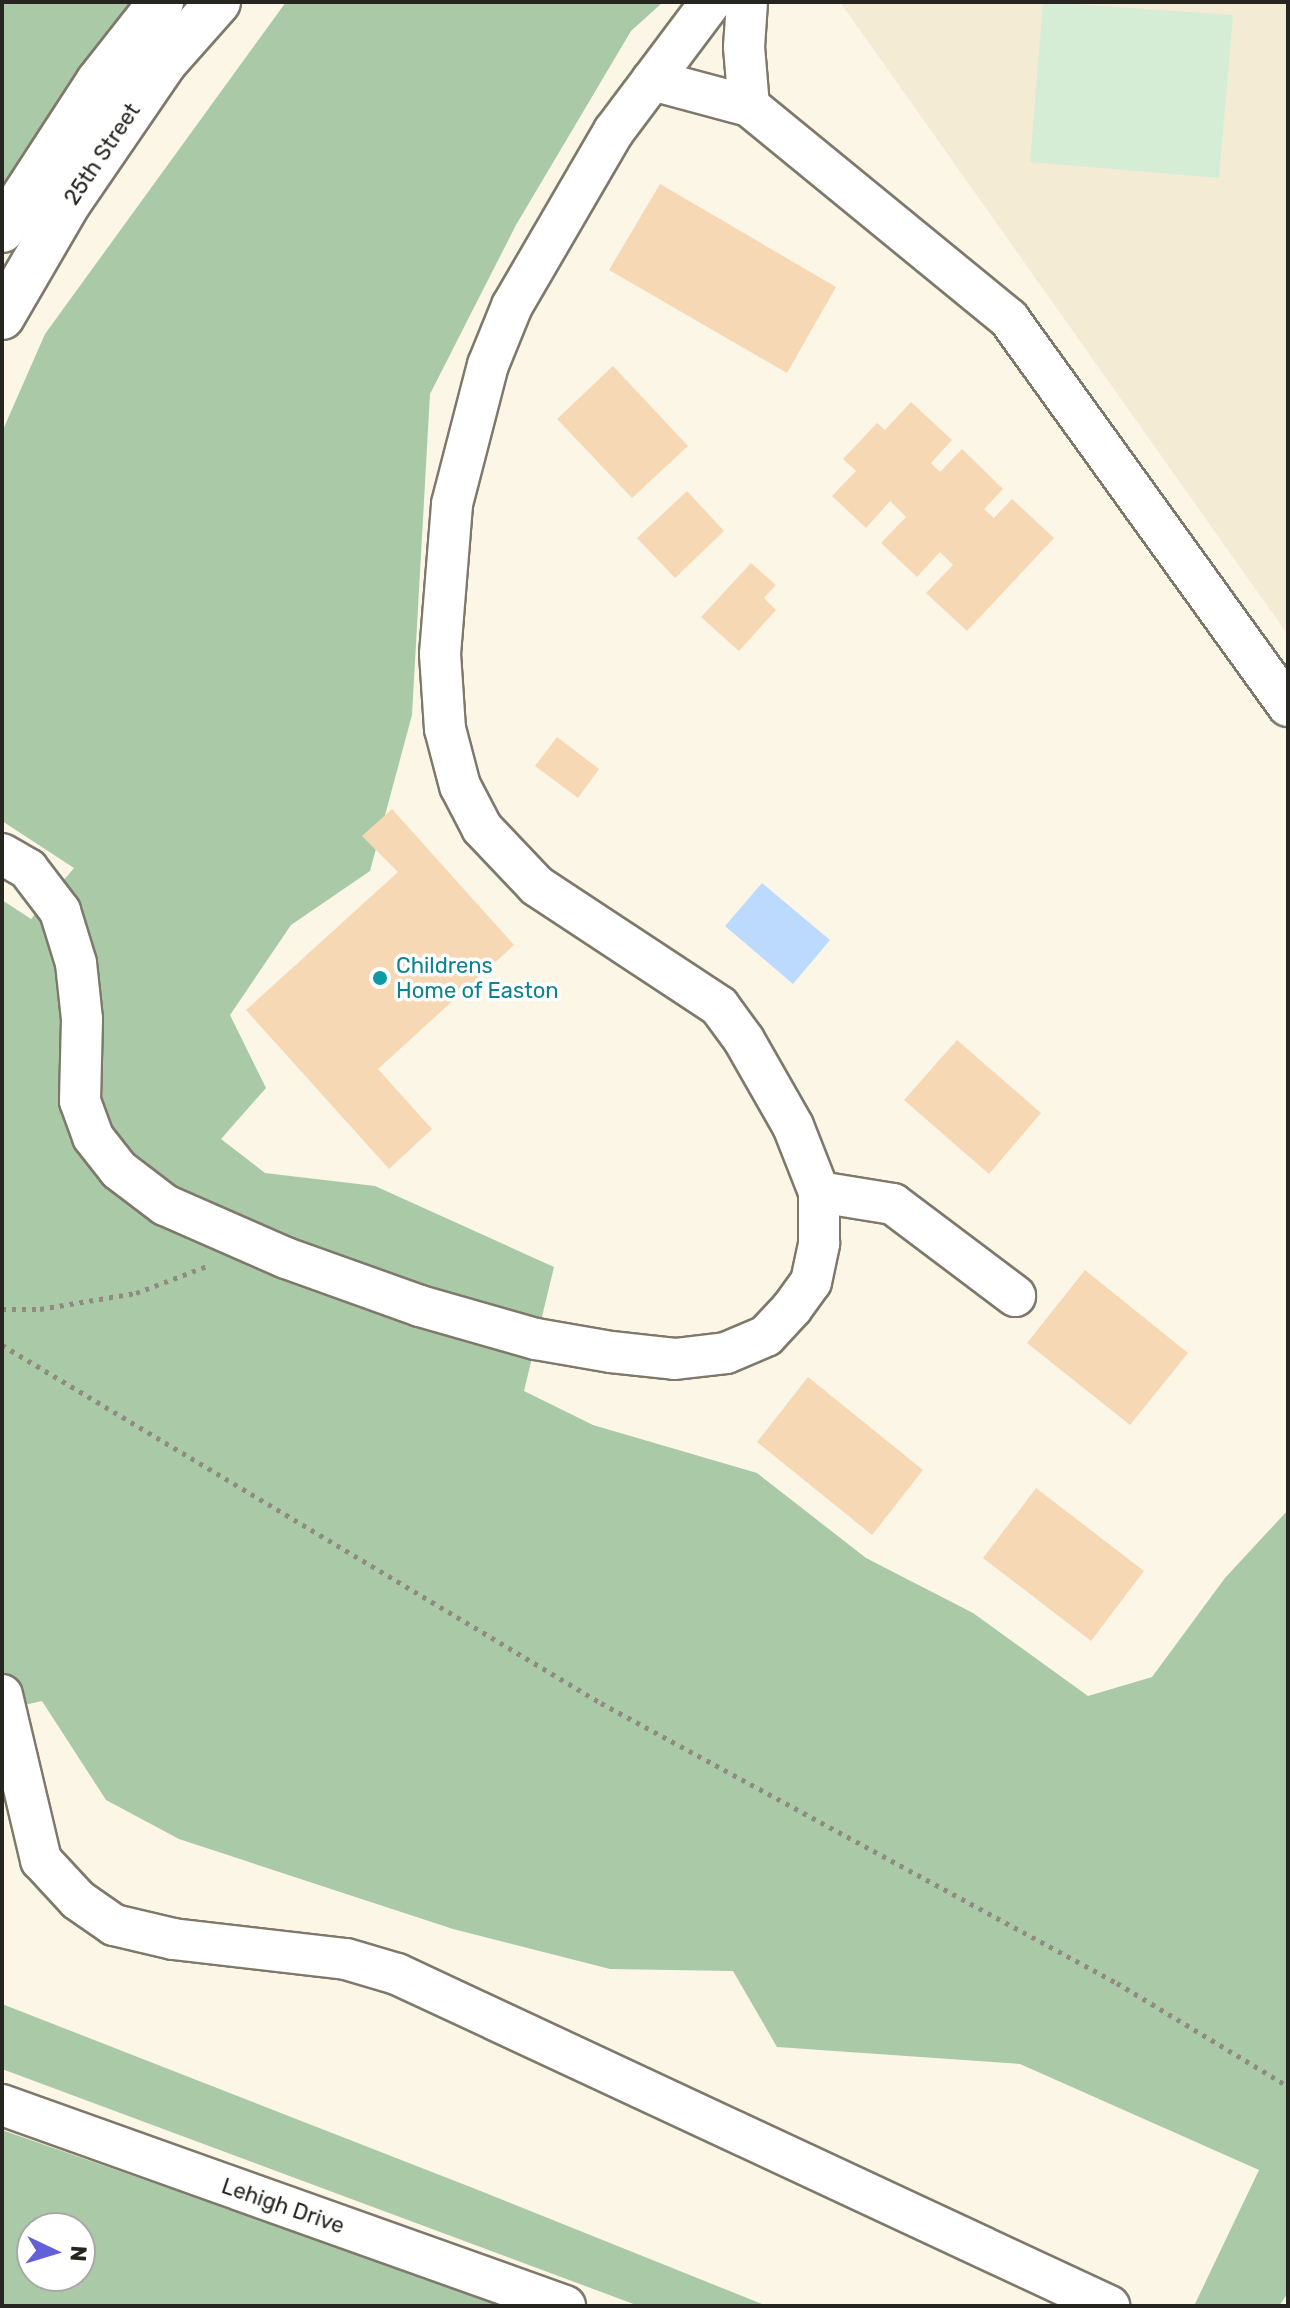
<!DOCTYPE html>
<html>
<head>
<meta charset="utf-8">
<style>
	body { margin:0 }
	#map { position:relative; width:1290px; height:2308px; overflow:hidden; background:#fcf6e7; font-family:Rubik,sans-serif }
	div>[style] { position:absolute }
	.built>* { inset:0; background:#f4ebd5 }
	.green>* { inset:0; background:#d6edd5 }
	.forest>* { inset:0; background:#aac9a7 }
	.water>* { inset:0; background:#bcdafd }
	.building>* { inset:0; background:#f7d8b5 }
	.path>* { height:5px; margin-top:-2.5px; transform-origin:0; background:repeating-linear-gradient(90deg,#8f8b80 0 4px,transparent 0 10px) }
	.roads { filter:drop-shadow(2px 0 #7e796b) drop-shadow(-2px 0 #7e796b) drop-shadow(0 2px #7e796b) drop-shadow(0 -2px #7e796b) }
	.minor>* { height:40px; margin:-20px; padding:0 20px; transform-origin:20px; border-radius:20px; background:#fff }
	.major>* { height:44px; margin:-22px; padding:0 22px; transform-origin:22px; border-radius:22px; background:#fff }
	.dots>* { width:22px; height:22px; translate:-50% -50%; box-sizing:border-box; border:4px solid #fff; border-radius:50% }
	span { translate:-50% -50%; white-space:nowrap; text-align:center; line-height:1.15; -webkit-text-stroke:7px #fff; paint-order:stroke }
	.street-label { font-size:22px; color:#27251f }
	.culture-label { font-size:22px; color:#0d838f }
	.left { translate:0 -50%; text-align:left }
	.frame { position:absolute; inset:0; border:4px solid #27251f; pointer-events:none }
	.north { position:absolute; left:16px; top:2212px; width:80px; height:80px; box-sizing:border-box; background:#fff; border:2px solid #a9a8a5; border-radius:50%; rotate:94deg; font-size:22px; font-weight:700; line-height:32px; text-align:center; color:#27251f }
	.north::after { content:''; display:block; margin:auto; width:28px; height:36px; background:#6260d8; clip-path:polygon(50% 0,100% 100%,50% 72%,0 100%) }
</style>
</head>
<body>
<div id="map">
	<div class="built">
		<div style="clip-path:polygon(840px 2px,1288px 2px,1288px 635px)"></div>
	</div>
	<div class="green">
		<div style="clip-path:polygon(1043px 2px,1233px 15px,1219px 178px,1030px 162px)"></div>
	</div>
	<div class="forest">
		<div style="clip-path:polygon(2px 2px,155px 2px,2px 198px)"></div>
		<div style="clip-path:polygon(286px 2px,663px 2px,631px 31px,516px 225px,430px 394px,412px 715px,370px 871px,291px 925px,230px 1015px,266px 1088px,221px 1139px,265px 1173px,375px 1186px,554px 1267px,524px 1391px,593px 1425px,757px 1473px,866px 1558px,973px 1613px,1088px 1696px,1152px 1677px,1225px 1578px,1288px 1510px,1288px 2293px,1279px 2306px,1194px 2306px,1259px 2170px,1020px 2064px,777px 2047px,733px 1971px,610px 1969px,453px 1929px,179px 1839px,106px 1800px,42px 1701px,2px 1710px,2px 900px,31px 919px,74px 868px,2px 821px,2px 432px,45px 334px)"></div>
		<div style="clip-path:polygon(2px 2004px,473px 2188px,767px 2306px,639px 2306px,2px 2069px)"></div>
		<div style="clip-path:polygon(evenodd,2px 2130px,505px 2306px,2px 2306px,2px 2130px,32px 2228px,80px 2228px,80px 2276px,32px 2276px,32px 2228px)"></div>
	</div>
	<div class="water">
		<div style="clip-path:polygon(762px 883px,830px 940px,793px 984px,725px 926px)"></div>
	</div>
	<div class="building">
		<div style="clip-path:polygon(660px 184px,836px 287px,787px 373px,609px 270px)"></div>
		<div style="clip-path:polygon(613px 366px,688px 446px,632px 498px,557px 419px)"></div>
		<div style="clip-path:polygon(911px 402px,952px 440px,931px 463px,940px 472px,962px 449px,1003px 489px,984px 509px,994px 518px,1012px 499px,1054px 538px,967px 631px,926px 593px,953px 565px,940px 552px,917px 577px,881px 543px,906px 517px,890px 501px,866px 528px,832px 496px,856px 471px,843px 459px,877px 423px,885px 430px)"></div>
		<div style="clip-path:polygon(687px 491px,724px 531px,675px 578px,637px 538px)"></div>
		<div style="clip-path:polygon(751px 563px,776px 585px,764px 598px,776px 610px,739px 651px,701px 617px)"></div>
		<div style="clip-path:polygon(557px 737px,599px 769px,578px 798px,535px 766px)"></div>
		<div style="clip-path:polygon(392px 809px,514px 945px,378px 1069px,432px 1129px,389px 1169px,246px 1010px,398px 872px,362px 836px)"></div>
		<div style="clip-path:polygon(957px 1040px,1041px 1113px,989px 1174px,904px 1100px)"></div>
		<div style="clip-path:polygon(1085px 1270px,1188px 1353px,1130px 1425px,1027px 1343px)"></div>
		<div style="clip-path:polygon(808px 1377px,923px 1470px,872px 1535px,757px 1442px)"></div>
		<div style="clip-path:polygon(1036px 1488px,1144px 1571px,1091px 1641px,983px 1558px)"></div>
	</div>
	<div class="path">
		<div style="left:2px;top:1309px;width:38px"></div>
		<div style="left:40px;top:1309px;width:97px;rotate:-9.5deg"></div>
		<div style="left:136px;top:1293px;width:76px;rotate:-20.8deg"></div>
		<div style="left:2px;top:1345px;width:698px;rotate:30.87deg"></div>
		<div style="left:601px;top:1703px;width:587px;rotate:28.49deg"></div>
		<div style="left:1117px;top:1983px;width:200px;rotate:31.1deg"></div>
	</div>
	<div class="roads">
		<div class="minor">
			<div style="left:747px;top:2px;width:45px;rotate:93.8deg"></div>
			<div style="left:744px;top:47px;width:59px;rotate:85.2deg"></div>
			<div style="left:652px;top:80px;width:100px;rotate:15deg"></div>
			<div style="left:749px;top:106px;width:336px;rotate:39.3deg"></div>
			<div style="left:1009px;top:319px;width:477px;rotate:54.2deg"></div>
			<div style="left:2px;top:854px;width:30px;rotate:30deg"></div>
			<div style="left:28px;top:869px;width:53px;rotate:52.7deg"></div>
			<div style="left:60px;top:911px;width:54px;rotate:72.9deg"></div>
			<div style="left:76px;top:963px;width:56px;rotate:83.9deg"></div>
			<div style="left:82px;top:1019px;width:82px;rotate:91.4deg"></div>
			<div style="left:80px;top:1101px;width:38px;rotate:70deg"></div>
			<div style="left:93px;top:1137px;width:42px;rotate:51.8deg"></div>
			<div style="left:119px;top:1170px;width:58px;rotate:37.3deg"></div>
			<div style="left:165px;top:1205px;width:132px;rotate:23.7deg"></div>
			<div style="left:286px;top:1258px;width:142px;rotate:19.7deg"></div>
			<div style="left:420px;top:1306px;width:121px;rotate:15.9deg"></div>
			<div style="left:536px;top:1339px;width:76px;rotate:9.8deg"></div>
			<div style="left:611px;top:1352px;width:64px;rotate:6.2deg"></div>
			<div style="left:675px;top:1359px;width:51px;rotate:-6.7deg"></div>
			<div style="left:726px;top:1353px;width:43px;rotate:-23deg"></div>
			<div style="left:766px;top:1336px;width:38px;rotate:-47deg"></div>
			<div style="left:792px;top:1308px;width:32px;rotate:-54deg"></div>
			<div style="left:811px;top:1282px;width:40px;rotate:-78deg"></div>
			<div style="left:819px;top:1243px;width:51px;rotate:-90deg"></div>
			<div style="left:819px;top:1192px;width:71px;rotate:-111.5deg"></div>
			<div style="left:793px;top:1126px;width:99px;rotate:-119.7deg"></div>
			<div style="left:744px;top:1040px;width:42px;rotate:-126.3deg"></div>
			<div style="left:719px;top:1006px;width:218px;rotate:-146.6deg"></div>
			<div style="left:537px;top:886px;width:80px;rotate:-133.5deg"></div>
			<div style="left:482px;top:828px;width:47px;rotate:-117.6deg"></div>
			<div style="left:460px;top:786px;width:59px;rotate:-104.7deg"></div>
			<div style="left:445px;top:729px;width:75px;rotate:-93.8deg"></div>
			<div style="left:440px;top:654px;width:150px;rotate:-85.4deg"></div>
			<div style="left:452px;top:504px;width:144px;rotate:-75.5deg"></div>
			<div style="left:488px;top:365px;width:64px;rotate:-67.9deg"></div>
			<div style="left:512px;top:306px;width:203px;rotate:-59.8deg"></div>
			<div style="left:614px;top:131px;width:161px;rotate:-53.1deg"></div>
			<div style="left:819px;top:1192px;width:75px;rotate:9.2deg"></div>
			<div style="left:893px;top:1204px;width:153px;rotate:37deg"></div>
			<div style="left:2px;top:1695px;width:170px;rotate:76.7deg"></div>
			<div style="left:41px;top:1860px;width:54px;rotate:47.2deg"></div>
			<div style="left:78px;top:1900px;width:44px;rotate:34.8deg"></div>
			<div style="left:114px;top:1925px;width:61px;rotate:13.3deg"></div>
			<div style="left:173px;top:1939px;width:174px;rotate:6.6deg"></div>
			<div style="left:346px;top:1959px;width:53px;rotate:16.4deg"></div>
			<div style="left:397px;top:1974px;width:786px;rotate:25deg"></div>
			<div style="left:2px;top:2105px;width:598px;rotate:19.65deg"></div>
		</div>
		<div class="major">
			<div style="left:2px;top:230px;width:176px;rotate:-57deg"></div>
			<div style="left:98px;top:82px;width:102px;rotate:-51.8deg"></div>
			<div style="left:2px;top:317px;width:133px;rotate:-59.8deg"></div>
			<div style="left:69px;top:202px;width:170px;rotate:-55.6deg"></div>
			<div style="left:165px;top:62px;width:80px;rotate:-48.5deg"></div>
		</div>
	</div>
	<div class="dots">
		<div style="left:380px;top:978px;background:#0f9aa8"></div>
	</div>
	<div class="street-label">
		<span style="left:102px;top:154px;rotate:-56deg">25th Street</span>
		<span style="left:283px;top:2206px;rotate:19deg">Lehigh Drive</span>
	</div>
	<div class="culture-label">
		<span class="left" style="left:396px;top:978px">Childrens<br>Home of Easton</span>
	</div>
	<div class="frame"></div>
	<div class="north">N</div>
</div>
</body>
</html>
